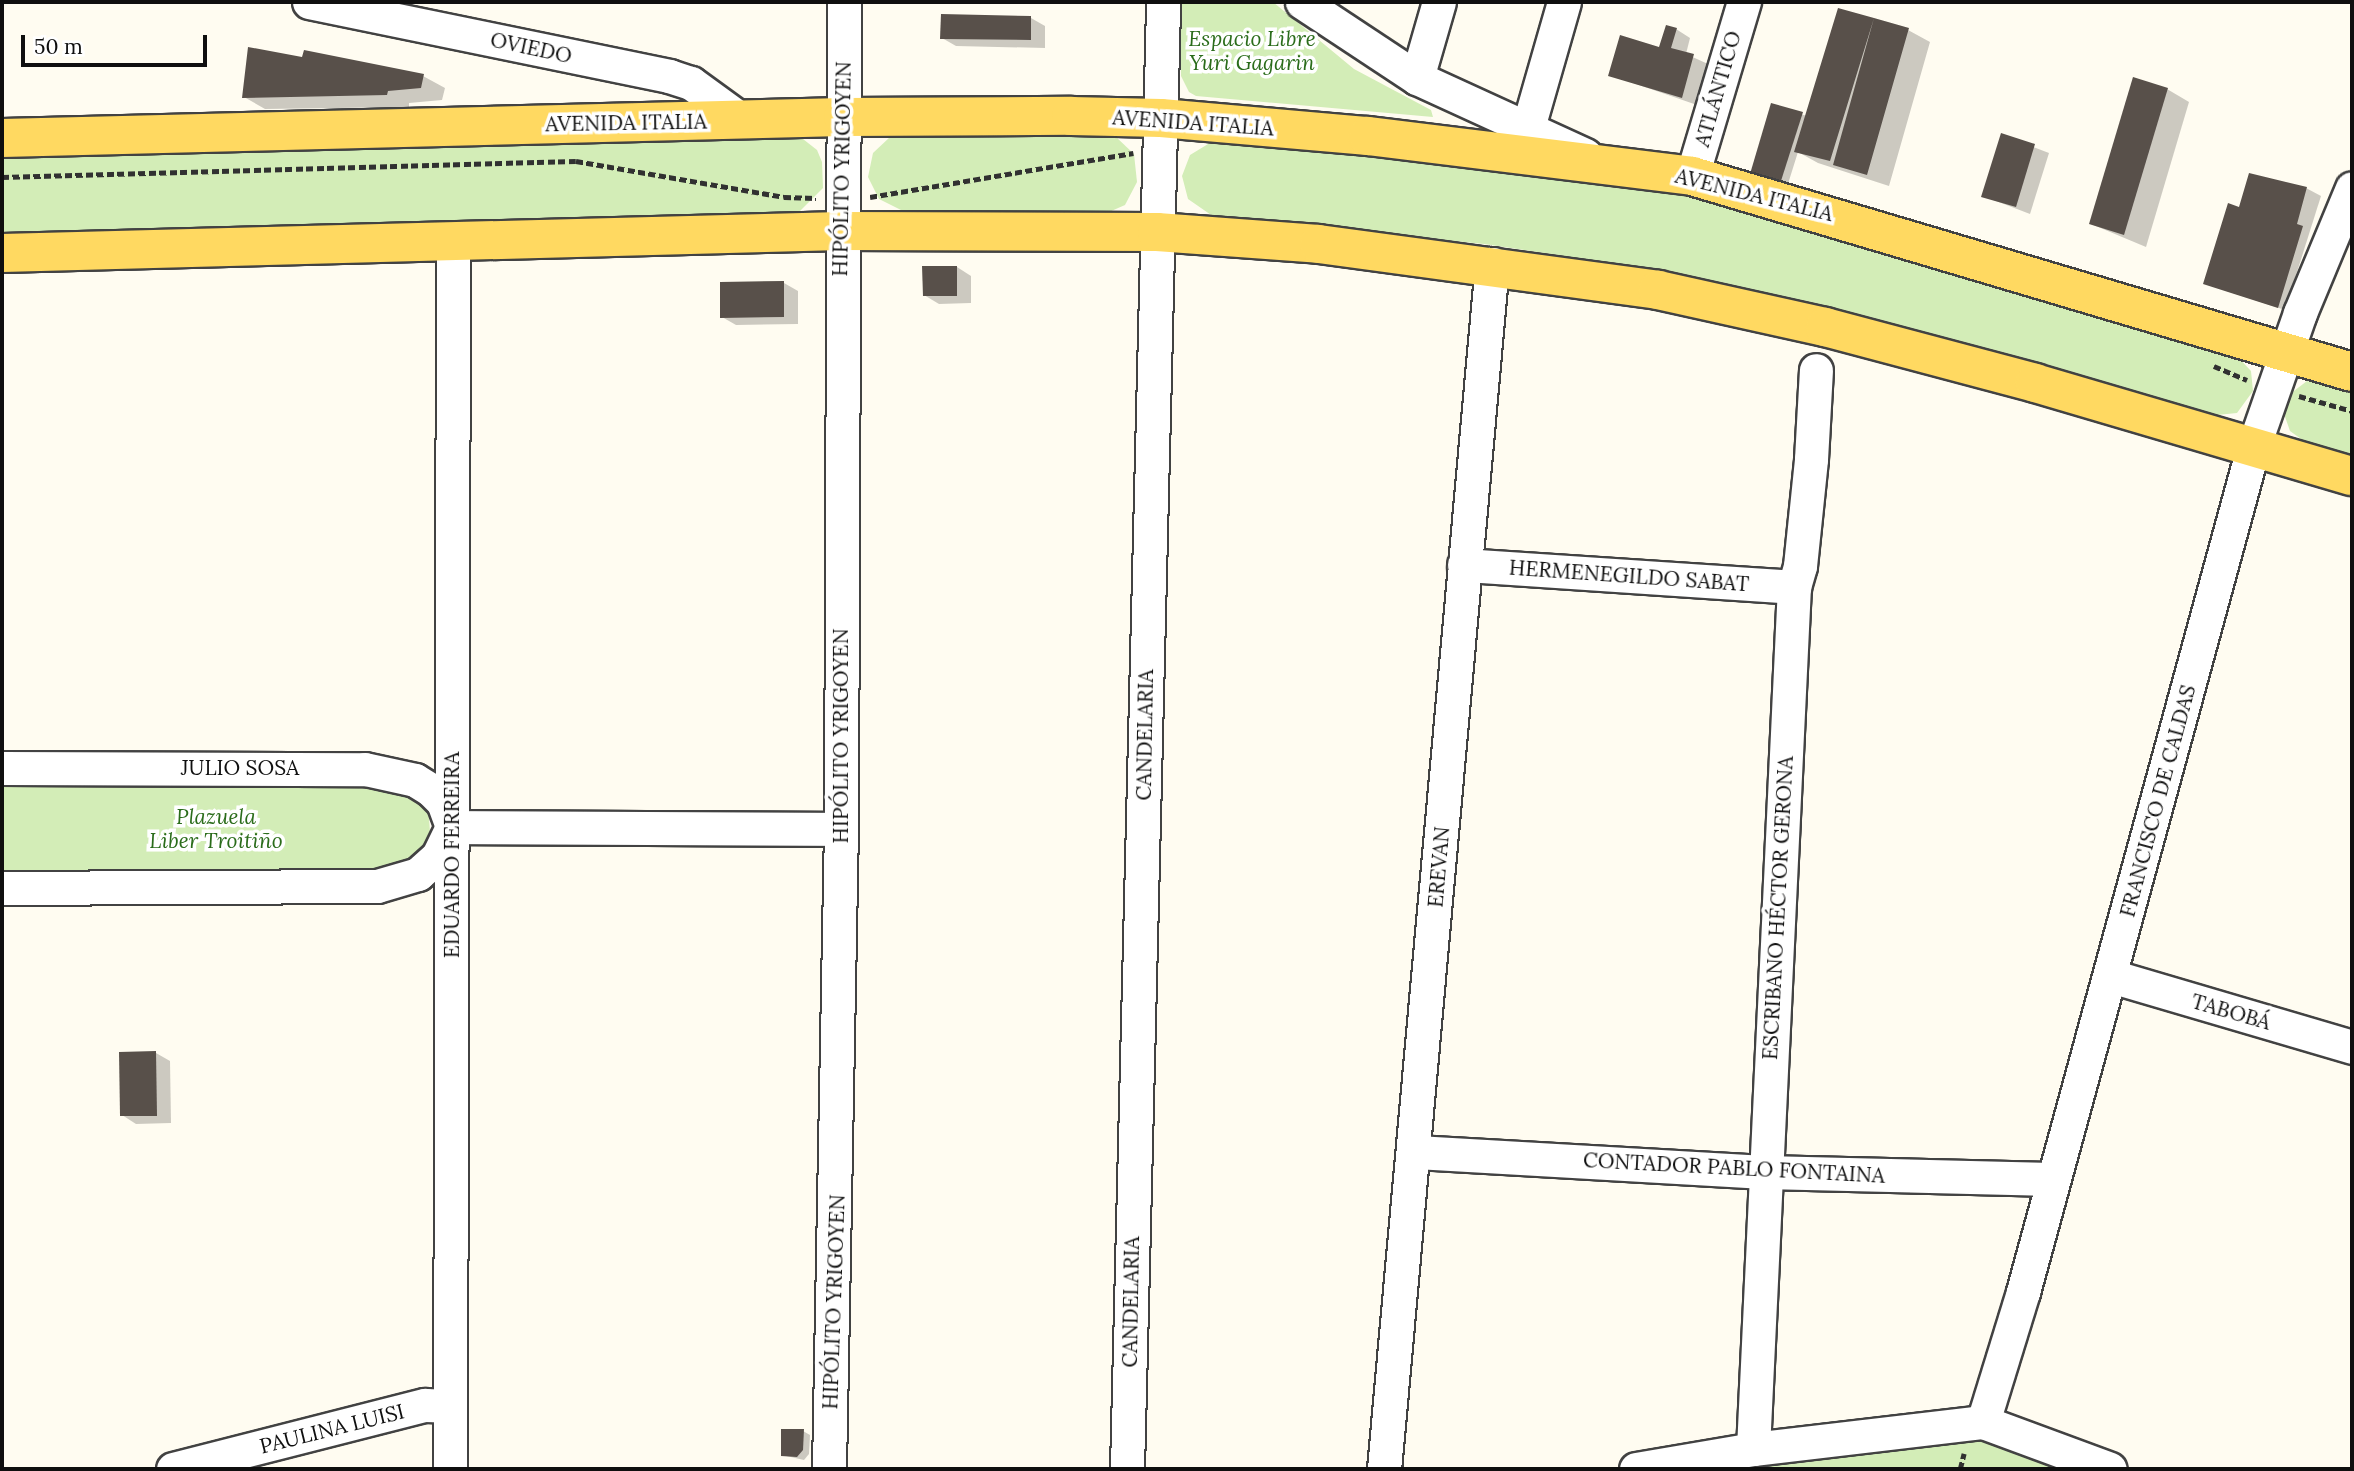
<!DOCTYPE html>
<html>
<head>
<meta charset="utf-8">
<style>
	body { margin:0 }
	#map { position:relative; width:2354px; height:1471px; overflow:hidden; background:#fffcf1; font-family:Lora,serif }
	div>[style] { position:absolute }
	.green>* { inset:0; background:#d3edb7 }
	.shadow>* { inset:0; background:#0003 }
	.building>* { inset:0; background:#58504a }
	.path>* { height:4.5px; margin-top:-2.25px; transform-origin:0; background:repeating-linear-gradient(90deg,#313131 0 7px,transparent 0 10.5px) }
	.roads { filter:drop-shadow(2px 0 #424242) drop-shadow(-2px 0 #424242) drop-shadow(0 2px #424242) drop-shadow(0 -2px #424242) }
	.minor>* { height:33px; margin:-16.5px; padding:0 16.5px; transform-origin:16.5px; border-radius:16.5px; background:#fff }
	.major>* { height:38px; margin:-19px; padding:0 19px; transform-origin:19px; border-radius:19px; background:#ffd961 }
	span { translate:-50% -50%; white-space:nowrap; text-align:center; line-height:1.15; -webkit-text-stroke:7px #fff; paint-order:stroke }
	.park-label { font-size:21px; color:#2a6c1a; font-style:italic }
	.street-label { font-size:21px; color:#0f0f0f }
	.frame { position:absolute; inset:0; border:4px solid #0f0f0f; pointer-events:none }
	.scale { position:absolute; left:21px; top:35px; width:186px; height:32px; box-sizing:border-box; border:4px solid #0f0f0f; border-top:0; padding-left:9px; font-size:21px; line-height:24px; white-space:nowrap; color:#0f0f0f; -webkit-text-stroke:5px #fff; paint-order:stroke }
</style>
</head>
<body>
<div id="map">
	<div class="green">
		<div style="clip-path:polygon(1180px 2px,1273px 2px,1354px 69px,1431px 110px,1433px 117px,1196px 96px,1189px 92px,1181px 76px)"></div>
		<div style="clip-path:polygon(901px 134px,1103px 134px,1116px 137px,1134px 154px,1137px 182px,1125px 205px,1109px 212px,903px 211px,879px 199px,868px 177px,873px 153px,890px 137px)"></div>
		<div style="clip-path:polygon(782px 135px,803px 139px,817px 150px,822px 162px,823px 188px,799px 212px,2px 234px,2px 159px)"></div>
		<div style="clip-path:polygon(1213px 141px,1410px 157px,1688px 193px,2236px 355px,2251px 371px,2253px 391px,2237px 413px,2217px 415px,1836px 311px,1604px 262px,1484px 244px,1214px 217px,1188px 199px,1182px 176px,1190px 155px)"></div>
		<div style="clip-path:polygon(2307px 381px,2352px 390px,2352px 456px,2308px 444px,2290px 431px,2283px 411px,2286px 397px)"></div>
		<div style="clip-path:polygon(2px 781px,397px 781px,428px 805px,430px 832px,420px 861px,402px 876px,2px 879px)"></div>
		<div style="clip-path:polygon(1982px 1434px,2077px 1469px,1699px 1469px)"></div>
	</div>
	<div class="shadow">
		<div style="clip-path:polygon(1839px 10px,1908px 30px,1930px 42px,1889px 186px,1818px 163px,1798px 152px,1787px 187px,1759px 177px,1772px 105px,1807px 116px)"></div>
		<div style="clip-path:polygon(1031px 18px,1045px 26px,1045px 48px,956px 46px,942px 38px)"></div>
		<div style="clip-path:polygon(1676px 29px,1690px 38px,1686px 54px,1708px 64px,1697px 105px,1610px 75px,1660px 49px)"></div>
		<div style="clip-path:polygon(304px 59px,423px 76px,445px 88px,442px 100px,409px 103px,409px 107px,265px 109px,244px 97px)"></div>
		<div style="clip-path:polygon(2167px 89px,2189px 102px,2146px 247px,2091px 224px)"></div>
		<div style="clip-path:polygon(2002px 135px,2049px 153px,2030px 214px,1983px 196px)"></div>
		<div style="clip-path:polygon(2306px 188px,2321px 196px,2285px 310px,2205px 284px,2247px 211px)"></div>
		<div style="clip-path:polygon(957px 267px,971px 276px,971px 303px,939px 304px,924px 295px)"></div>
		<div style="clip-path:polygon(784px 283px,798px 291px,798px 324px,736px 325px,722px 317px)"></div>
		<div style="clip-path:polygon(156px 1053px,170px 1061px,171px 1123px,136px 1124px,122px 1115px)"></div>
		<div style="clip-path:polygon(803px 1431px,810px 1435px,809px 1454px,804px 1460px,782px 1455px)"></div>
	</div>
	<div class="building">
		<div style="clip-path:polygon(1838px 8px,1874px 18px,1909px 28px,1867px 175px,1833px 165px,1874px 18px,1830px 161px,1794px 152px)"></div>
		<div style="clip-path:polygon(941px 14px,1031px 16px,1031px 40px,940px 39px)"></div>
		<div style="clip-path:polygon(1666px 25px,1677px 28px,1671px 48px,1694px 54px,1682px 98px,1608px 76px,1620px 35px,1659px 47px)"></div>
		<div style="clip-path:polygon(248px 47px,302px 57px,304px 50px,424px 74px,421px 88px,388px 91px,387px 95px,242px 98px)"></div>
		<div style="clip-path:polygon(2133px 77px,2168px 88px,2124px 235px,2089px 224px)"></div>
		<div style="clip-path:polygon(1771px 103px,1803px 112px,1780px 184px,1750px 174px)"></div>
		<div style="clip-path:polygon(2001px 133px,2035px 144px,2016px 207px,1981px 197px)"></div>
		<div style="clip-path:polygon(2249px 173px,2307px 187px,2297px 224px,2303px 226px,2278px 308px,2203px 284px,2228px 203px,2239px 207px)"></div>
		<div style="clip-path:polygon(922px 266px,957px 266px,957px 296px,923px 296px)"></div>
		<div style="clip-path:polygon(784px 281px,784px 317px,720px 318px,720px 282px)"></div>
		<div style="clip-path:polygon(156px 1051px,157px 1116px,120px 1116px,119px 1052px)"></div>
		<div style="clip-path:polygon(781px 1429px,804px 1429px,803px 1450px,797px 1457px,781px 1456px)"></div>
	</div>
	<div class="path">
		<div style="left:2px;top:177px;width:574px;rotate:-1.6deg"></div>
		<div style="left:576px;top:161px;width:211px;rotate:9.8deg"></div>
		<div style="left:784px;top:197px;width:32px;rotate:2deg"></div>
		<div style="left:870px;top:197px;width:267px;rotate:-9.5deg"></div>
		<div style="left:2214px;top:366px;width:36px;rotate:23deg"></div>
		<div style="left:2299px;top:396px;width:55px;rotate:15.8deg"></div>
		<div style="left:1960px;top:1469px;width:16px;rotate:-76deg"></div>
	</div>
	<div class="roads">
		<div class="minor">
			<div style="left:309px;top:2px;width:368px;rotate:11.6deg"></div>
			<div style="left:669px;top:76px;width:23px;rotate:18deg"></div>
			<div style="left:691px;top:83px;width:63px;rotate:36deg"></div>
			<div style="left:1302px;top:2px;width:138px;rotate:33.5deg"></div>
			<div style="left:1417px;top:78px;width:185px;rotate:24.6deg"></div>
			<div style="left:1417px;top:78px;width:79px;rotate:-73.9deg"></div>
			<div style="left:1527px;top:131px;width:134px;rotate:-74deg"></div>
			<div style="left:1692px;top:176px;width:182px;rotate:-73.4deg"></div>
			<div style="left:1464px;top:565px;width:331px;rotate:3.8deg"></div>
			<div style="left:2px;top:768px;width:363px;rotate:0.2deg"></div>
			<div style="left:365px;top:769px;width:51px;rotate:12.4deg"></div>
			<div style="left:415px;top:780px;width:19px;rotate:32deg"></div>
			<div style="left:431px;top:790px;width:17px;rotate:45deg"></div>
			<div style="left:443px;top:802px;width:27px;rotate:70deg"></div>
			<div style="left:452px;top:827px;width:32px;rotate:116deg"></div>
			<div style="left:438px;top:856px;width:27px;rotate:138deg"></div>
			<div style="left:418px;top:874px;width:43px;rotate:163.7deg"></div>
			<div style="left:377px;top:886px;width:375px;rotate:179.7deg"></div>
			<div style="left:452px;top:827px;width:389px;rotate:0.3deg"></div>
			<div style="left:2111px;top:976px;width:251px;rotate:16.4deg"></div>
			<div style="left:1416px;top:1152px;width:349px;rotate:3.3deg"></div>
			<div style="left:1764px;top:1172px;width:288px;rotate:1.4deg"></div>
			<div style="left:1983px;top:1422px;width:136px;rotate:-72.9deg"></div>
			<div style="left:2023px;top:1292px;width:875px;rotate:-74.76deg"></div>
			<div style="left:2253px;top:448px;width:143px;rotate:-70.8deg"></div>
			<div style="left:2300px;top:313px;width:135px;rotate:-67.4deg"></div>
			<div style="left:1753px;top:1449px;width:863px;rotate:-87.28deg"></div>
			<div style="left:1794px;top:587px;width:22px;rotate:-74deg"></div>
			<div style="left:1800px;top:566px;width:108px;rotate:-84.1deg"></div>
			<div style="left:1811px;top:459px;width:89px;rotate:-86.8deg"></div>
			<div style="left:173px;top:1469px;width:260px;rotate:-14.3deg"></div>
			<div style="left:425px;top:1405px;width:25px;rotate:2deg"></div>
			<div style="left:450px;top:1469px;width:1229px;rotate:-89.86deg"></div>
			<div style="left:829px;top:1469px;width:640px;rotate:-88.93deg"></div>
			<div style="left:841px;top:829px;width:827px;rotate:-89.79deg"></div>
			<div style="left:1127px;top:1469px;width:1467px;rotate:-88.59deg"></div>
			<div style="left:1384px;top:1469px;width:1210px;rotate:-84.88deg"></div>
			<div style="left:1636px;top:1469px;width:119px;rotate:-9.7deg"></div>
			<div style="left:1753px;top:1449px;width:232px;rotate:-6.7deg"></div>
			<div style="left:1983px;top:1422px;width:135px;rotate:20.3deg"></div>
		</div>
		<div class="major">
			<div style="left:2px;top:138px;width:841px;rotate:-1.43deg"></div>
			<div style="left:843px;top:117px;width:228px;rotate:-0.3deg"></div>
			<div style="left:1071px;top:116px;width:90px;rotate:1.3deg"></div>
			<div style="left:1161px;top:118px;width:208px;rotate:5deg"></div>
			<div style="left:1368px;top:136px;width:326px;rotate:7deg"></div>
			<div style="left:1692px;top:176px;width:688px;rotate:16.54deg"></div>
			<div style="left:2px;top:253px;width:839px;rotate:-1.5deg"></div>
			<div style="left:841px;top:231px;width:316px;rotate:0.2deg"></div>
			<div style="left:1157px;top:232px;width:162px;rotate:4.2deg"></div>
			<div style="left:1319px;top:244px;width:342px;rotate:7.7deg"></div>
			<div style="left:1658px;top:290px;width:171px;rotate:12.5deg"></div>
			<div style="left:1825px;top:327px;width:217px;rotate:14.9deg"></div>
			<div style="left:2035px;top:383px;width:330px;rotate:16.4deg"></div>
		</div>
	</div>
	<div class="park-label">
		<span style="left:1252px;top:51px">Espacio Libre<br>Yuri Gagarin</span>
		<span style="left:216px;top:829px">Plazuela<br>Liber Troitiño</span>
	</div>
	<div class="street-label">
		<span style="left:531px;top:48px;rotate:12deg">OVIEDO</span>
		<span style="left:1718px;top:89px;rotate:-74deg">ATLÁNTICO</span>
		<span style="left:626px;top:123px;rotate:-1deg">AVENIDA ITALIA</span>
		<span style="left:1193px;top:123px;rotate:4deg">AVENIDA ITALIA</span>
		<span style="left:842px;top:169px;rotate:-89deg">HIPÓLITO YRIGOYEN</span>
		<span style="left:1754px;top:195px;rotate:14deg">AVENIDA ITALIA</span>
		<span style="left:1629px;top:576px;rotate:4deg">HERMENEGILDO SABAT</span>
		<span style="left:1145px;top:735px;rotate:-89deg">CANDELARIA</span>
		<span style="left:841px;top:736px;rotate:-90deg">HIPÓLITO YRIGOYEN</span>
		<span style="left:240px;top:768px">JULIO SOSA</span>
		<span style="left:2158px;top:801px;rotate:-75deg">FRANCISCO DE CALDAS</span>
		<span style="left:452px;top:855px;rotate:-90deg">EDUARDO FERREIRA</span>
		<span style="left:1439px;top:867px;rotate:-85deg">EREVAN</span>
		<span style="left:1778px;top:908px;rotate:-87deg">ESCRIBANO HÉCTOR GERONA</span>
		<span style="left:2231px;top:1012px;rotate:16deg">TABOBÁ</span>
		<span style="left:1734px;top:1168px;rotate:3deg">CONTADOR PABLO FONTAINA</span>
		<span style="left:834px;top:1302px;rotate:-88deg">HIPÓLITO YRIGOYEN</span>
		<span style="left:1131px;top:1302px;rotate:-89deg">CANDELARIA</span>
		<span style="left:332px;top:1429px;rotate:-14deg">PAULINA LUISI</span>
	</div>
	<div class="frame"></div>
	<div class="scale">50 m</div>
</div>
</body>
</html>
